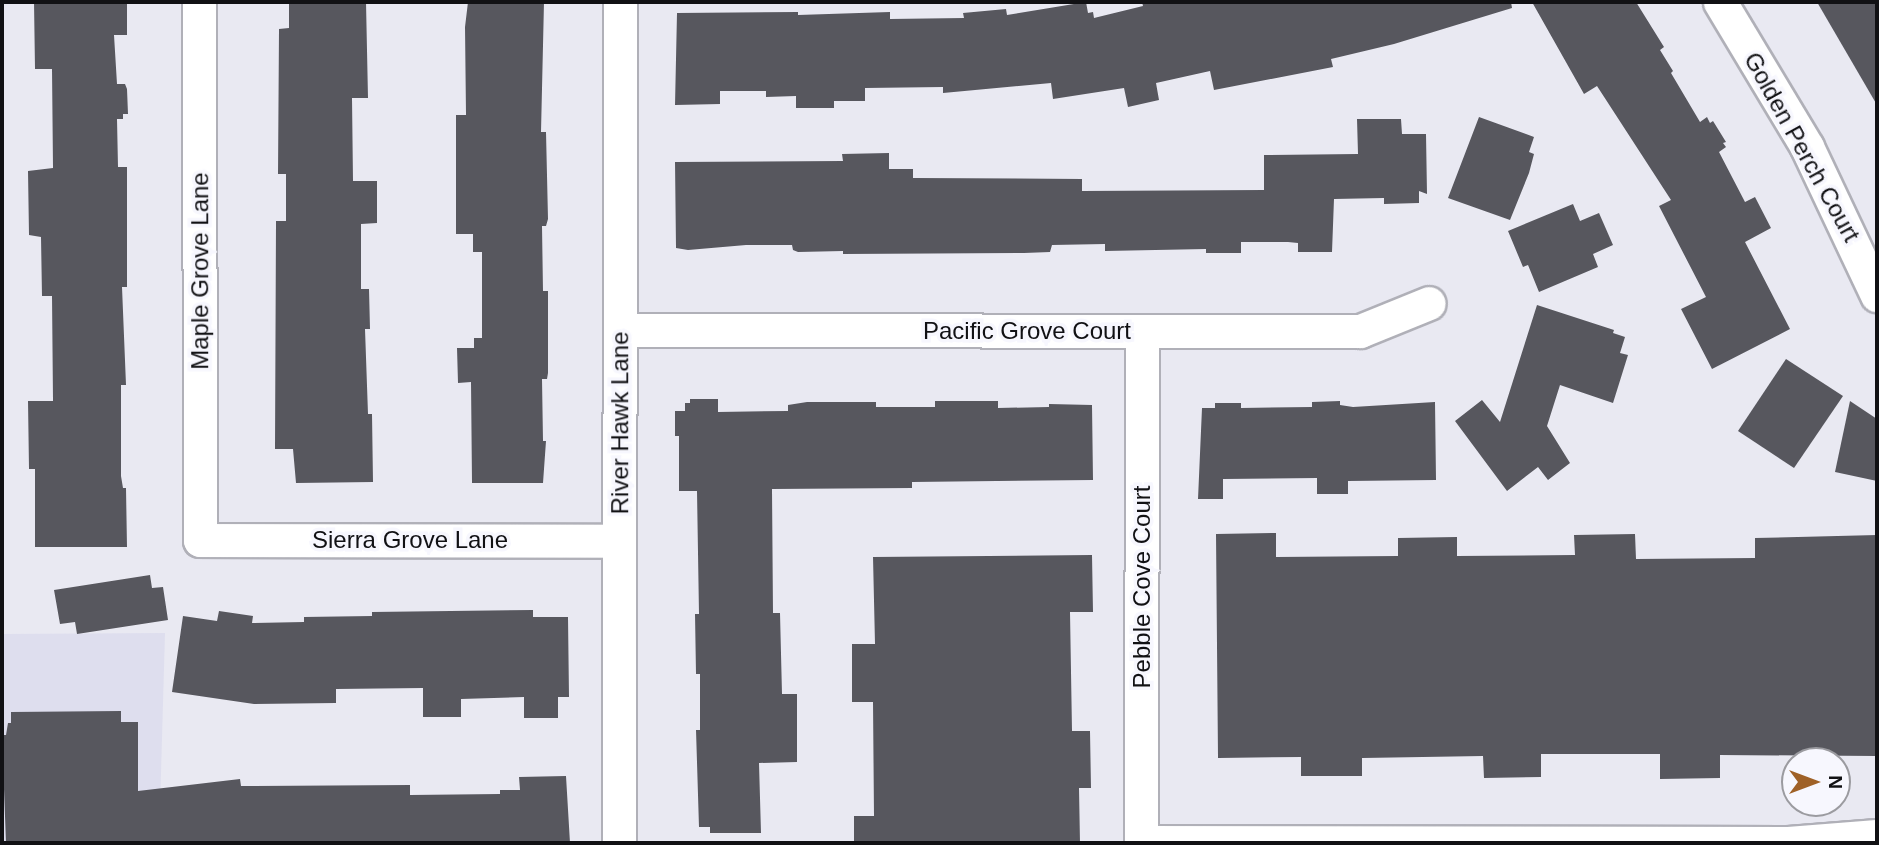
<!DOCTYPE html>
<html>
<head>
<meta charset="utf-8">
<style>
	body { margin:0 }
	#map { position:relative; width:1879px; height:845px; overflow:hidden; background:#e9e9f2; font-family:Arial,sans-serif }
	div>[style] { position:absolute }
	.built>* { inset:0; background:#dedeee }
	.building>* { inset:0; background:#57575e }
	.roads { filter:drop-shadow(2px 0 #b0b0b8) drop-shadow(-2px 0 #b0b0b8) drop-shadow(0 2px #b0b0b8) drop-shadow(0 -2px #b0b0b8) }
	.minor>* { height:33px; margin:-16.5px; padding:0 16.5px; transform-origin:16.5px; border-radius:16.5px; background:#fff }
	span { translate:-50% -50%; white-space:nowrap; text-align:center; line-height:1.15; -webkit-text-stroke:7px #f7f7fe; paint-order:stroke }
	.street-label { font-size:24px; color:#111114 }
	.frame { position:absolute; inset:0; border:4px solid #111114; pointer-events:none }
	.north { position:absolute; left:1781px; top:747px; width:70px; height:70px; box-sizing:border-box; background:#f7f7fe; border:2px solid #9b9ba0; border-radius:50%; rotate:90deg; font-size:19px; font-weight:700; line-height:28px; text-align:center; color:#111114 }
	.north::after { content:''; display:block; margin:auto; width:24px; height:32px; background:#9f6127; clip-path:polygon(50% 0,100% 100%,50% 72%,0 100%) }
</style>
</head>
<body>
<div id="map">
	<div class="built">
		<div style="clip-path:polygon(165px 633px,159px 843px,2px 843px,2px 634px)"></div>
	</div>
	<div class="building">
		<div style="clip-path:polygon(34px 2px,127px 2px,127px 35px,114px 35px,117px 84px,125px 84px,127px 89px,128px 114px,123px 114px,123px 119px,117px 119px,118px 167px,127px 167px,127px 287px,122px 287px,126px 385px,121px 385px,121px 476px,123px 488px,126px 488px,127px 547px,35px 547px,35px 469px,29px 469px,28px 401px,53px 401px,52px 296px,42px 296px,41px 237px,29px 235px,28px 171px,53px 168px,52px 69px,35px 69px)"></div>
		<div style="clip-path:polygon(289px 2px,366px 2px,368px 98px,352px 98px,353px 181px,377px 181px,377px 223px,361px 224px,361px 289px,369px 289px,370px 329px,365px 329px,368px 414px,372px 414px,373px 482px,296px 483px,293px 449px,275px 449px,276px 221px,286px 221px,286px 174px,278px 174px,279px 29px,289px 28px)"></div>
		<div style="clip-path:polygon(468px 2px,544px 2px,541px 132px,546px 132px,548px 219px,546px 226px,542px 226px,543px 291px,548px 291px,548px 373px,547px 379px,542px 379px,543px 441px,546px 441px,543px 483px,472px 483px,471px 382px,458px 383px,457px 348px,474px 348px,474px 338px,482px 338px,482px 252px,473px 252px,473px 234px,456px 234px,456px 115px,466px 115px,465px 27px)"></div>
		<div style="clip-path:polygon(1086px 2px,1088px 13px,1093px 12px,1094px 18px,1143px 6px,1142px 2px,1511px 2px,1512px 8px,1394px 44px,1331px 59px,1333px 67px,1214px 90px,1210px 71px,1156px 83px,1159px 100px,1128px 107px,1124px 88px,1053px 99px,1051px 83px,943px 93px,943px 87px,865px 88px,865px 101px,834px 101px,834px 108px,796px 108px,796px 96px,766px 97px,766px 91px,720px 91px,720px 104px,675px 105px,677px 13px,798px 12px,798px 15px,890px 12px,890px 19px,964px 18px,963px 13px,1006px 9px,1007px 15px)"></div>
		<div style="clip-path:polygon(1532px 2px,1636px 2px,1664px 47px,1660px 50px,1673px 71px,1671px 73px,1700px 122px,1707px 117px,1710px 123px,1713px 121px,1726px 142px,1723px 143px,1726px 147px,1719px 152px,1745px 202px,1755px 197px,1771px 228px,1745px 242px,1790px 329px,1712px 369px,1681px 309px,1706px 297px,1659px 206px,1671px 200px,1597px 86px,1584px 94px)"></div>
		<div style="clip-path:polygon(1817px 2px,1877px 2px,1877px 105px)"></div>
		<div style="clip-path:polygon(1479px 117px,1534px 137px,1529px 152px,1534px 154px,1529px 173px,1510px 220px,1448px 198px)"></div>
		<div style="clip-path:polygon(1357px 119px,1401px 119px,1402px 134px,1426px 134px,1427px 194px,1419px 191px,1419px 203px,1384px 204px,1384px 198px,1334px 199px,1332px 252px,1298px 252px,1298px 243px,1288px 242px,1241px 242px,1241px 253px,1206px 253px,1206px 249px,1105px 251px,1105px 244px,1052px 245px,1050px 252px,1024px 253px,843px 254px,843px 251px,798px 252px,793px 250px,792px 245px,746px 245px,688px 250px,676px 248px,675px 162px,843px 161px,842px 154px,889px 153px,889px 169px,913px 169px,913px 178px,1082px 179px,1082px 191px,1264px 190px,1264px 155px,1358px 154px)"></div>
		<div style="clip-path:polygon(1573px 204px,1580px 221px,1599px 213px,1613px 245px,1593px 254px,1598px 267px,1539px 292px,1528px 265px,1523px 267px,1508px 231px)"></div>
		<div style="clip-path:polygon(1537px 305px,1614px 330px,1613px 333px,1625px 337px,1620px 353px,1628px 355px,1613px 403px,1560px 385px,1547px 426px,1570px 463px,1548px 480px,1538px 467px,1507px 491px,1455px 421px,1482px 400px,1500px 422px)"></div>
		<div style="clip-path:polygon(1786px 359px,1843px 396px,1794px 468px,1738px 431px)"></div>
		<div style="clip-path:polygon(690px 399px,718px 399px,718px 412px,788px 411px,788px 405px,807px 402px,876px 402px,876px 407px,935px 407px,935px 401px,998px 401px,998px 408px,1049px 407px,1049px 404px,1092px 405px,1093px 480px,912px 482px,912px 488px,772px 489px,773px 613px,780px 613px,782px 694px,797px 694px,797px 762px,759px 763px,761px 833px,710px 833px,710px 827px,699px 827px,696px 730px,700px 730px,700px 674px,696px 674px,695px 614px,699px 614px,697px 491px,679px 491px,679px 436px,675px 436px,675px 411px,685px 411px,685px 403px,690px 403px)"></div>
		<div style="clip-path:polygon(1340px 401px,1340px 405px,1353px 407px,1435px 402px,1436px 480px,1348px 481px,1348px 494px,1317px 494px,1317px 478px,1223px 479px,1223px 499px,1198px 499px,1202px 408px,1215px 408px,1215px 403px,1241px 403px,1241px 408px,1312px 407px,1312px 402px)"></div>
		<div style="clip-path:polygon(1850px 401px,1877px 419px,1877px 481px,1835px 472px)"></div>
		<div style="clip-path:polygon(1276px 533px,1276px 557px,1398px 556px,1398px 538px,1457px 537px,1457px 556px,1575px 555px,1574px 535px,1635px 534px,1636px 559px,1755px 558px,1755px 538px,1877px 535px,1877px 756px,1720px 755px,1720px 778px,1660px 779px,1660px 754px,1541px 754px,1541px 777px,1484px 778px,1483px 756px,1362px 758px,1362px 776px,1301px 776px,1301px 757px,1218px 758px,1216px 534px)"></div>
		<div style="clip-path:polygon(1092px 555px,1093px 612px,1070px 612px,1072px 731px,1090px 731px,1091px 788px,1079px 788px,1080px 843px,854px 843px,854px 816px,874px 816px,873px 702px,852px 702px,852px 644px,875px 644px,873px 557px)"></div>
		<div style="clip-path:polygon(150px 575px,152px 588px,163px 587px,168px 620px,77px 634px,75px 622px,60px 624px,54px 590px)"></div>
		<div style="clip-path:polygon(533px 610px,533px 617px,568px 617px,569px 697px,558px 697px,558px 718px,524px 718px,524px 697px,461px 699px,461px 717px,423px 717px,423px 688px,336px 689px,336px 703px,254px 704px,172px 692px,183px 616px,217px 621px,219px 611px,253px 616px,252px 623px,304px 622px,304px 617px,372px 616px,372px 612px)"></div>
		<div style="clip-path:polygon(121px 711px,121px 722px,138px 722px,138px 791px,240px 779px,241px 786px,410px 785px,410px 795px,500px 794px,500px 790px,520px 790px,519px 777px,566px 776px,570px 843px,6px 843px,2px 735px,6px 735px,8px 723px,11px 723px,11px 712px)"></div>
	</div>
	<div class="roads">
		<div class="minor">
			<div style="left:199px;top:2px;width:538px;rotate:89.89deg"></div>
			<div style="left:200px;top:540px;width:419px;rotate:0.1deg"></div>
			<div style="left:1720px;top:2px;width:169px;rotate:59deg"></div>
			<div style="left:1807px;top:147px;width:164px;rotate:64.7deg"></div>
			<div style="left:620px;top:330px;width:740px;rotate:0.08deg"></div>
			<div style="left:1360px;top:331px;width:74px;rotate:-22.1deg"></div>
			<div style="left:1141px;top:842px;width:647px;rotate:0.09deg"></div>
			<div style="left:1788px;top:843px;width:89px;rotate:-4.5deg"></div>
			<div style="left:619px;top:843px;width:841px;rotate:-89.93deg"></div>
			<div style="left:1141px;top:843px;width:512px;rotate:-89.89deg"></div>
		</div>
	</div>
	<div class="street-label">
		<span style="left:1802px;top:147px;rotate:61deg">Golden Perch Court</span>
		<span style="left:200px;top:271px;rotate:-90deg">Maple Grove Lane</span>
		<span style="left:1027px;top:331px">Pacific Grove Court</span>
		<span style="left:620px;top:423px;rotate:-90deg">River Hawk Lane</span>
		<span style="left:410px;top:540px">Sierra Grove Lane</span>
		<span style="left:1142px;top:587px;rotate:-90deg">Pebble Cove Court</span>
	</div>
	<div class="frame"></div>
	<div class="north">N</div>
</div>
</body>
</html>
